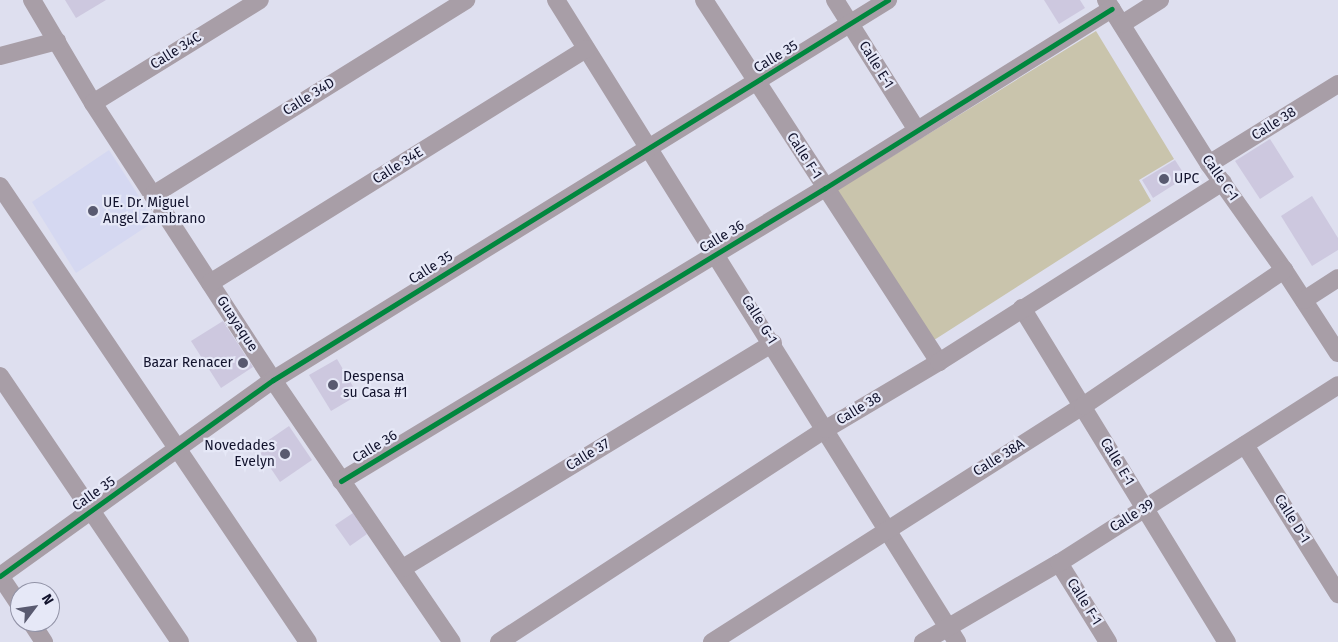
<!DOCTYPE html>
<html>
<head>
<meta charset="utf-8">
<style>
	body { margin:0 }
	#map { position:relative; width:1338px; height:642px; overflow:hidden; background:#dedfef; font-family:"Fira Sans",sans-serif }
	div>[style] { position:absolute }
	.built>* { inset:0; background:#d5d8f1 }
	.green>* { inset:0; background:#c9c4ac }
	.building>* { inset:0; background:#cdc8df }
	.minor>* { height:18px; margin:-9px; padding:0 9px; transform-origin:9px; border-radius:9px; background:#a89ea7 }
	.cycleway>* { height:5px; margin:-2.5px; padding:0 2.5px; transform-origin:2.5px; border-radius:2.5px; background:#00873e }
	.dots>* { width:14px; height:14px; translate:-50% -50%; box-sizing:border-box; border:2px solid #e6e8f7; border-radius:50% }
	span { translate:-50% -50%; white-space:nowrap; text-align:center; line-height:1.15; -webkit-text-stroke:4.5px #e6e8f7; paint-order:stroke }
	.street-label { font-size:14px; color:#11122c }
	.poi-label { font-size:14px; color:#11122c }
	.left { translate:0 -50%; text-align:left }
	.right { translate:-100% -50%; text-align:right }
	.north { position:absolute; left:10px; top:582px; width:50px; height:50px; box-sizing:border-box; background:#e6e8f7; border:1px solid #9192a6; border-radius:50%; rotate:59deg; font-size:14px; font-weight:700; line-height:20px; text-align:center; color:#11122c }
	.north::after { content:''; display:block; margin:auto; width:18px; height:22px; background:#595a70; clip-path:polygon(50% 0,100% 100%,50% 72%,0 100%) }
</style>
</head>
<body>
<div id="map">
	<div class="built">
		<div style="clip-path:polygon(109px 150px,155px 221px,76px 273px,32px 202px)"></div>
	</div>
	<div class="green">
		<div style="clip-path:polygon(1096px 31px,1174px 159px,1139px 180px,1151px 201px,931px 342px,837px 190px)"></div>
	</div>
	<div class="building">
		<div style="clip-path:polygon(65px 0,106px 0,76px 18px)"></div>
		<div style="clip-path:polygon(1044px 0,1080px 0,1085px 8px,1059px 24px)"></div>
		<div style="clip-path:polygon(1270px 139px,1294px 177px,1260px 199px,1235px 161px)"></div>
		<div style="clip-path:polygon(1175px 160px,1186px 177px,1153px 198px,1142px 180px)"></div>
		<div style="clip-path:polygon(1312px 196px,1338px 238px,1338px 250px,1312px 266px,1281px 216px)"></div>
		<div style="clip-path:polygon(223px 321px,253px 367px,221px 388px,191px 341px)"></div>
		<div style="clip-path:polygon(337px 359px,358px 395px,331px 411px,309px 375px)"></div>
		<div style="clip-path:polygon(289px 426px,312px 460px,280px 482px,257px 448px)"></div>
		<div style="clip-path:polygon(353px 513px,367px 534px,350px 546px,335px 525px)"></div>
	</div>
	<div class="minor">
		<div style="left:32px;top:0;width:120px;rotate:59.4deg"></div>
		<div style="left:93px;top:103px;width:330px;rotate:57deg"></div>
		<div style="left:273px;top:380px;width:317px;rotate:55.7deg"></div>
		<div style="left:556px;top:0;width:757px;rotate:58.01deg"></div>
		<div style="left:704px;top:0;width:432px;rotate:57deg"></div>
		<div style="left:835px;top:0;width:154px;rotate:57.8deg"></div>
		<div style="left:1106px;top:0;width:194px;rotate:57.9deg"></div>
		<div style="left:1209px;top:164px;width:130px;rotate:54.7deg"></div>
		<div style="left:1284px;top:270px;width:99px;rotate:57deg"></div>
		<div style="left:1122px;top:24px;width:45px;rotate:-32.3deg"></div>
		<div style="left:0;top:56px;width:59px;rotate:-14.7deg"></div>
		<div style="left:93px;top:103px;width:196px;rotate:-31.7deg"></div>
		<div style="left:1209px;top:164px;width:152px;rotate:-31.8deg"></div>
		<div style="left:0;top:186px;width:550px;rotate:55.96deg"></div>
		<div style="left:153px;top:195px;width:369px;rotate:-31.9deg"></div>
		<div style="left:210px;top:283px;width:443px;rotate:-31.9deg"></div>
		<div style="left:1304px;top:300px;width:40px;rotate:-32.9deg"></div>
		<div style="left:1022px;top:308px;width:392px;rotate:58.5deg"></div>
		<div style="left:0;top:376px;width:321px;rotate:55.9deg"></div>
		<div style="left:1245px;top:445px;width:176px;rotate:58deg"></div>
		<div style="left:341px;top:481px;width:566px;rotate:-31.19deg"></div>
		<div style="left:825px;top:188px;width:338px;rotate:-32deg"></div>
		<div style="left:1059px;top:563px;width:93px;rotate:58.2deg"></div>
		<div style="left:403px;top:568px;width:433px;rotate:-31.3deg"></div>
		<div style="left:0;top:576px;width:336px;rotate:-35.7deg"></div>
		<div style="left:273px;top:380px;width:723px;rotate:-31.71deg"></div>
		<div style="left:0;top:576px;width:36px;rotate:56deg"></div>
		<div style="left:31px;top:622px;width:24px;rotate:57deg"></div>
		<div style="left:499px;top:642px;width:390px;rotate:-33.1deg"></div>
		<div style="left:826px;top:429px;width:131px;rotate:-30.7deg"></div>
		<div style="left:939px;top:362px;width:336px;rotate:-32.4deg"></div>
		<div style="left:712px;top:642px;width:440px;rotate:-32.5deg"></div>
		<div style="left:1083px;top:406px;width:243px;rotate:-34.1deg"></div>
		<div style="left:923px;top:642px;width:157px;rotate:-30.2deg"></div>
		<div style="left:1059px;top:563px;width:331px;rotate:-32.5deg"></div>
	</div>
	<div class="cycleway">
		<div style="left:341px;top:481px;width:566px;rotate:-31.19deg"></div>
		<div style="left:825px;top:188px;width:338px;rotate:-32deg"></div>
		<div style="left:0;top:576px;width:336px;rotate:-35.7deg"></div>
		<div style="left:273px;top:380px;width:723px;rotate:-31.71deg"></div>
	</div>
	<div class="dots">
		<div style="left:1164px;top:179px;background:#595a70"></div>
		<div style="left:93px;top:211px;background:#595a70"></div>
		<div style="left:243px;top:363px;background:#595a70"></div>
		<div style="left:333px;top:385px;background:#595a70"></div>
		<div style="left:285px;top:454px;background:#595a70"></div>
	</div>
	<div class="street-label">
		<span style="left:176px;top:51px;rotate:-32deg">Calle 34C</span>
		<span style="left:776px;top:57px;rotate:-31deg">Calle 35</span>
		<span style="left:876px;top:65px;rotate:58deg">Calle E-1</span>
		<span style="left:309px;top:97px;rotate:-32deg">Calle 34D</span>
		<span style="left:1274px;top:124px;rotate:-32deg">Calle 38</span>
		<span style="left:804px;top:156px;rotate:57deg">Calle F-1</span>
		<span style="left:398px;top:166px;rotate:-32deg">Calle 34E</span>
		<span style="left:1220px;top:178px;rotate:55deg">Calle C-1</span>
		<span style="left:722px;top:237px;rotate:-31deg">Calle 36</span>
		<span style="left:431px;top:268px;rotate:-32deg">Calle 35</span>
		<span style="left:759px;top:320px;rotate:58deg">Calle G-1</span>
		<span style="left:237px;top:324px;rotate:57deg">Guayaque</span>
		<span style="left:859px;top:409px;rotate:-31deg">Calle 38</span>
		<span style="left:375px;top:447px;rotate:-31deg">Calle 36</span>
		<span style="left:588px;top:455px;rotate:-31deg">Calle 37</span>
		<span style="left:999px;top:458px;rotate:-32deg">Calle 38A</span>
		<span style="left:1117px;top:462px;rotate:59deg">Calle E-1</span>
		<span style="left:94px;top:494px;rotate:-35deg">Calle 35</span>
		<span style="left:1132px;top:516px;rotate:-32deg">Calle 39</span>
		<span style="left:1292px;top:519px;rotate:58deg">Calle D-1</span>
		<span style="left:1084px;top:602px;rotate:58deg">Calle F-1</span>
	</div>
	<div class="poi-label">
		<span class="left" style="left:1174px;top:179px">UPC</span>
		<span class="left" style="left:103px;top:211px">UE. Dr. Miguel<br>Angel Zambrano</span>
		<span class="right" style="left:233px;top:363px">Bazar Renacer</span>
		<span class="left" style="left:343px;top:385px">Despensa<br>su Casa #1</span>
		<span class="right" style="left:275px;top:454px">Novedades<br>Evelyn</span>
	</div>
	<div class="north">N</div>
</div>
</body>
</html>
